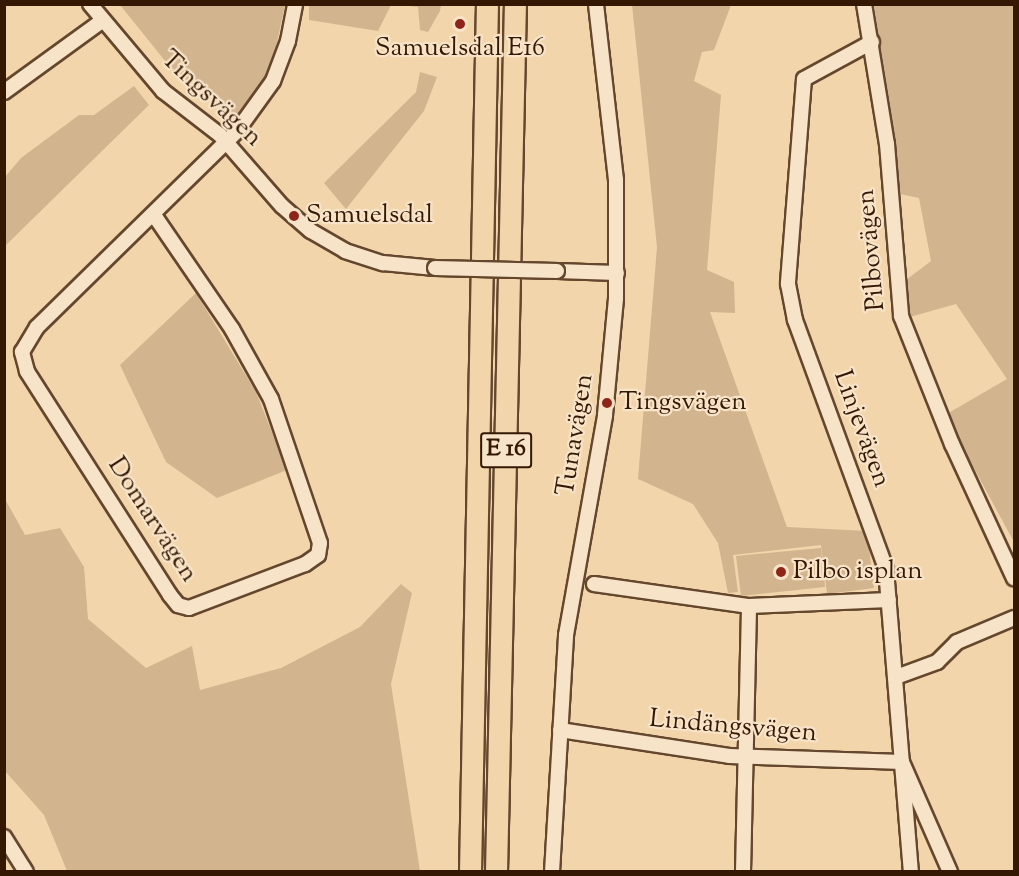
<!DOCTYPE html>
<html>
<head>
<meta charset="utf-8">
<style>
	body { margin:0 }
	#map { position:relative; width:1019px; height:876px; overflow:hidden; background:#f2d5ab; font-family:"Sorts Mill Goudy",serif }
	div>[style] { position:absolute }
	.green>* { inset:0; background:#d2b58e }
	.roads { filter:drop-shadow(2px 0 #64472d) drop-shadow(-2px 0 #64472d) drop-shadow(0 2px #64472d) drop-shadow(0 -2px #64472d) }
	.minor>* { height:14px; margin:-7px; padding:0 7px; transform-origin:7px; border-radius:7px; background:#f7e4c8 }
	.highway>* { height:21px; margin:-10.5px; padding:0 10.5px; transform-origin:10.5px; border-radius:10.5px; background:#f2d5ab }
	.bridges { filter:drop-shadow(2px 0 #64472d) drop-shadow(-2px 0 #64472d) drop-shadow(0 2px #64472d) drop-shadow(0 -2px #64472d) }
	.minor-bridge>* { height:14px; margin:-7px; padding:0 7px; transform-origin:7px; border-radius:7px; background:#f7e4c8 }
	.dots>* { width:16px; height:16px; translate:-50% -50%; box-sizing:border-box; border:3px solid #f7e4c8; border-radius:50% }
	span { translate:-50% -50%; white-space:nowrap; text-align:center; line-height:1.15; -webkit-text-stroke:4.5px #f7e4c8; paint-order:stroke }
	.shield-label span { padding:2px 4px; background:#f7e4c8; border:2px solid; border-radius:4px; -webkit-text-stroke-width:0 }
	.shield-label { font-size:24px; color:#341803; font-weight:700 }
	.poi-label { font-size:26px; color:#341803 }
	.left { translate:0 -50%; text-align:left }
	.street-label { font-size:26px; color:#341803 }
	.frame { position:absolute; inset:0; border:6px solid #341803; pointer-events:none }
</style>
</head>
<body>
<div id="map">
	<div class="green">
		<div style="clip-path:polygon(120px 5px,285px 5px,272px 66px,262px 86px,235px 118px,170px 67px)"></div>
		<div style="clip-path:polygon(309px 5px,309px 4px,391px 5px,378px 31px,309px 20px)"></div>
		<div style="clip-path:polygon(403px 5px,441px 5px,440px 11px,428px 32px,420px 30px,418px 7px)"></div>
		<div style="clip-path:polygon(632px 5px,731px 5px,714px 50px,702px 52px,694px 81px,721px 95px,707px 270px,734px 282px,735px 313px,710px 312px,787px 527px,867px 531px,874px 588px,827px 594px,821px 545px,733px 555px,738px 592px,728px 593px,718px 543px,693px 504px,638px 479px,657px 247px)"></div>
		<div style="clip-path:polygon(874px 5px,1014px 5px,1014px 542px,945px 415px,1007px 379px,956px 304px,910px 317px,906px 280px,931px 261px,919px 198px,900px 194px)"></div>
		<div style="clip-path:polygon(420px 72px,437px 77px,424px 111px,346px 209px,324px 183px,416px 92px)"></div>
		<div style="clip-path:polygon(134px 86px,149px 105px,5px 246px,5px 177px,21px 158px,79px 115px,94px 115px)"></div>
		<div style="clip-path:polygon(196px 293px,256px 392px,287px 470px,217px 498px,166px 462px,120px 365px)"></div>
		<div style="clip-path:polygon(5px 499px,25px 535px,60px 528px,84px 567px,88px 619px,146px 668px,192px 646px,200px 690px,281px 668px,360px 627px,401px 584px,412px 593px,391px 684px,420px 871px,67px 871px,44px 815px,5px 771px)"></div>
		<div style="clip-path:polygon(821px 548px,825px 587px,741px 596px,736px 556px)"></div>
	</div>
	<div class="roads">
		<div class="minor">
			<div style="left:90px;top:4px;width:114px;rotate:50deg"></div>
			<div style="left:163px;top:91px;width:72px;rotate:37.7deg"></div>
			<div style="left:220px;top:135px;width:94px;rotate:48.9deg"></div>
			<div style="left:282px;top:206px;width:38px;rotate:41deg"></div>
			<div style="left:311px;top:231px;width:39px;rotate:30deg"></div>
			<div style="left:345px;top:251px;width:40px;rotate:18deg"></div>
			<div style="left:383px;top:263px;width:52px;rotate:5.5deg"></div>
			<div style="left:864px;top:4px;width:142px;rotate:80.7deg"></div>
			<div style="left:887px;top:144px;width:173px;rotate:85.3deg"></div>
			<div style="left:901px;top:316px;width:138px;rotate:68.3deg"></div>
			<div style="left:952px;top:444px;width:148px;rotate:65.2deg"></div>
			<div style="left:872px;top:42px;width:77px;rotate:151.4deg"></div>
			<div style="left:804px;top:79px;width:206px;rotate:94.5deg"></div>
			<div style="left:788px;top:284px;width:37px;rotate:79deg"></div>
			<div style="left:795px;top:320px;width:265px;rotate:69.9deg"></div>
			<div style="left:886px;top:569px;width:304px;rotate:85.3deg"></div>
			<div style="left:4px;top:92px;width:122px;rotate:-36deg"></div>
			<div style="left:154px;top:215px;width:138px;rotate:55.6deg"></div>
			<div style="left:232px;top:329px;width:80px;rotate:60.9deg"></div>
			<div style="left:271px;top:399px;width:152px;rotate:71.2deg"></div>
			<div style="left:320px;top:543px;width:12px;rotate:99deg"></div>
			<div style="left:318px;top:555px;width:16px;rotate:145deg"></div>
			<div style="left:305px;top:564px;width:124px;rotate:159.2deg"></div>
			<div style="left:189px;top:608px;width:11px;rotate:-165deg"></div>
			<div style="left:178px;top:605px;width:13px;rotate:-129deg"></div>
			<div style="left:170px;top:595px;width:266px;rotate:-122.6deg"></div>
			<div style="left:27px;top:371px;width:20px;rotate:-105deg"></div>
			<div style="left:22px;top:352px;width:29px;rotate:-59deg"></div>
			<div style="left:37px;top:327px;width:280px;rotate:-44.4deg"></div>
			<div style="left:237px;top:131px;width:62px;rotate:-54.2deg"></div>
			<div style="left:273px;top:81px;width:43px;rotate:-69.4deg"></div>
			<div style="left:288px;top:41px;width:38px;rotate:-79deg"></div>
			<div style="left:557px;top:271px;width:60px;rotate:1.9deg"></div>
			<div style="left:594px;top:584px;width:157px;rotate:8.1deg"></div>
			<div style="left:749px;top:606px;width:140px;rotate:-2.5deg"></div>
			<div style="left:896px;top:677px;width:44px;rotate:-20.1deg"></div>
			<div style="left:937px;top:662px;width:28px;rotate:-45deg"></div>
			<div style="left:957px;top:642px;width:62px;rotate:-22.8deg"></div>
			<div style="left:560px;top:730px;width:171px;rotate:8.7deg"></div>
			<div style="left:729px;top:756px;width:173px;rotate:2deg"></div>
			<div style="left:902px;top:762px;width:120px;rotate:66.4deg"></div>
			<div style="left:4px;top:837px;width:41px;rotate:57.8deg"></div>
			<div style="left:552px;top:872px;width:237px;rotate:-86.6deg"></div>
			<div style="left:566px;top:635px;width:223px;rotate:-79.9deg"></div>
			<div style="left:605px;top:415px;width:118px;rotate:-84.6deg"></div>
			<div style="left:616px;top:298px;width:118px;rotate:-90deg"></div>
			<div style="left:616px;top:180px;width:177px;rotate:-96.5deg"></div>
			<div style="left:743px;top:872px;width:266px;rotate:-88.7deg"></div>
		</div>
		<div class="highway">
			<div style="left:470px;top:872px;width:868px;rotate:-88.88deg"></div>
			<div style="left:496px;top:872px;width:868px;rotate:-88.75deg"></div>
		</div>
	</div>
	<div class="bridges">
		<div class="minor-bridge">
			<div style="left:435px;top:268px;width:122px;rotate:1.4deg"></div>
		</div>
	</div>
	<div class="dots">
		<div style="left:460px;top:24px;background:#8f2418"></div>
		<div style="left:294px;top:216px;background:#8f2418"></div>
		<div style="left:607px;top:403px;background:#8f2418"></div>
		<div style="left:781px;top:572px;background:#8f2418"></div>
	</div>
	<div class="shield-label">
		<span style="left:506px;top:450px">E 16</span>
	</div>
	<div class="poi-label">
		<span style="left:460px;top:49px">Samuelsdal E16</span>
		<span class="left" style="left:306px;top:216px">Samuelsdal</span>
		<span class="left" style="left:619px;top:403px">Tingsvägen</span>
		<span class="left" style="left:793px;top:572px">Pilbo isplan</span>
	</div>
	<div class="street-label">
		<span style="left:211px;top:99px;rotate:43deg">Tingsvägen</span>
		<span style="left:872px;top:250px;rotate:-95deg">Pilbovägen</span>
		<span style="left:861px;top:429px;rotate:70deg">Linjevägen</span>
		<span style="left:576px;top:435px;rotate:-81deg">Tunavägen</span>
		<span style="left:152px;top:520px;rotate:57deg">Domarvägen</span>
		<span style="left:733px;top:727px;rotate:5deg">Lindängsvägen</span>
	</div>
	<div class="frame"></div>
</div>
</body>
</html>
